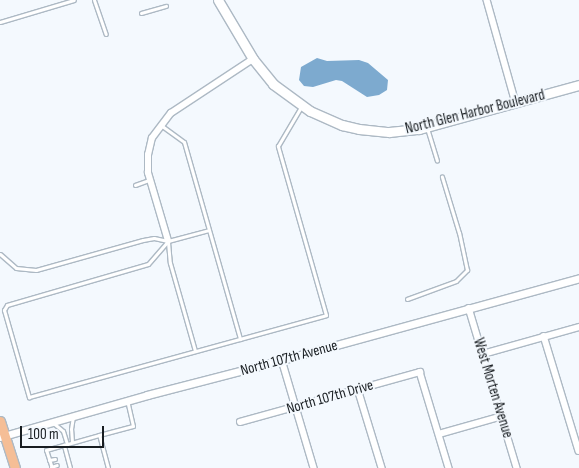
<!DOCTYPE html>
<html>
<head>
<meta charset="utf-8">
<style>
	body { margin:0 }
	#map { position:relative; width:579px; height:468px; overflow:hidden; background:#f4f9fe; font-family:"Sofia Sans Condensed",sans-serif }
	div>[style] { position:absolute }
	.water>* { inset:0; background:#7daacf }
	.roads { filter:drop-shadow(1px 0 #adb9c4) drop-shadow(-1px 0 #adb9c4) drop-shadow(0 1px #adb9c4) drop-shadow(0 -1px #adb9c4) }
	.service>* { height:3px; margin:-1.5px; padding:0 1.5px; transform-origin:1.5px; border-radius:1.5px; background:#fff }
	.minor>* { height:5.5px; margin:-2.75px; padding:0 2.75px; transform-origin:2.75px; border-radius:2.75px; background:#fff }
	.tertiary>* { height:7px; margin:-3.5px; padding:0 3.5px; transform-origin:3.5px; border-radius:3.5px; background:#fff }
	.secondary>* { height:9px; margin:-4.5px; padding:0 4.5px; transform-origin:4.5px; border-radius:4.5px; background:#fff }
	.primary>* { height:9px; margin:-4.5px; padding:0 4.5px; transform-origin:4.5px; border-radius:4.5px; background:#f5be96 }
	span { translate:-50% -50%; white-space:nowrap; text-align:center; line-height:1.15; -webkit-text-stroke:4px #f4f9fe; paint-order:stroke }
	.street-label { font-size:15px; color:#181d21 }
	.scale { position:absolute; left:20px; top:426px; width:84px; height:22px; box-sizing:border-box; border:2px solid #181d21; border-top:0; padding-left:6px; font-size:15px; line-height:18px; white-space:nowrap; color:#181d21; -webkit-text-stroke:4px #f4f9fe; paint-order:stroke }
</style>
</head>
<body>
<div id="map">
	<div class="water">
		<div style="clip-path:polygon(317px 58px,327px 61px,359px 60px,368px 63px,388px 80px,387px 90px,379px 95px,367px 97px,342px 81px,336px 80px,313px 87px,304px 86px,299px 80px,301px 67px)"></div>
	</div>
	<div class="roads">
		<div class="service">
			<div style="left:94px;top:0;width:36px;rotate:71deg"></div>
			<div style="left:141px;top:13px;width:26px;rotate:-16deg"></div>
			<div style="left:0;top:22px;width:77px;rotate:-16.6deg"></div>
			<div style="left:162px;top:126px;width:27px;rotate:36deg"></div>
			<div style="left:184px;top:142px;width:205px;rotate:74.1deg"></div>
			<div style="left:427px;top:128px;width:34px;rotate:73deg"></div>
			<div style="left:135px;top:185px;width:15px;rotate:-20deg"></div>
			<div style="left:168px;top:241px;width:30px;rotate:131deg"></div>
			<div style="left:148px;top:264px;width:147px;rotate:163.8deg"></div>
			<div style="left:7px;top:305px;width:6px;rotate:121deg"></div>
			<div style="left:4px;top:310px;width:91px;rotate:74deg"></div>
			<div style="left:29px;top:397px;width:308px;rotate:-15.4deg"></div>
			<div style="left:326px;top:315px;width:176px;rotate:-105.9deg"></div>
			<div style="left:278px;top:146px;width:45px;rotate:-59.5deg"></div>
			<div style="left:168px;top:242px;width:21px;rotate:85deg"></div>
			<div style="left:170px;top:263px;width:91px;rotate:74.1deg"></div>
			<div style="left:0;top:254px;width:21px;rotate:41deg"></div>
			<div style="left:16px;top:268px;width:20px;rotate:6deg"></div>
			<div style="left:36px;top:270px;width:111px;rotate:-15.7deg"></div>
			<div style="left:143px;top:240px;width:11px;rotate:-10deg"></div>
			<div style="left:154px;top:238px;width:14px;rotate:12deg"></div>
			<div style="left:168px;top:241px;width:42px;rotate:-15deg"></div>
			<div style="left:407px;top:299px;width:52px;rotate:-20.2deg"></div>
			<div style="left:456px;top:281px;width:16px;rotate:-45deg"></div>
			<div style="left:467px;top:270px;width:38px;rotate:-102deg"></div>
			<div style="left:459px;top:233px;width:59px;rotate:-106.9deg"></div>
			<div style="left:52px;top:422px;width:14px;rotate:39deg"></div>
			<div style="left:63px;top:431px;width:14px;rotate:73deg"></div>
			<div style="left:72px;top:442px;width:13px;rotate:-94deg"></div>
			<div style="left:71px;top:429px;width:13px;rotate:-81deg"></div>
			<div style="left:49px;top:460px;width:6px;rotate:-9deg"></div>
			<div style="left:51px;top:467px;width:6px;rotate:-18deg"></div>
			<div style="left:52px;top:468px;width:19px;rotate:-108deg"></div>
			<div style="left:46px;top:450px;width:19px;rotate:-16deg"></div>
			<div style="left:70px;top:468px;width:24px;rotate:-105deg"></div>
			<div style="left:64px;top:445px;width:36px;rotate:-16deg"></div>
			<div style="left:108px;top:468px;width:34px;rotate:-105deg"></div>
			<div style="left:99px;top:435px;width:35px;rotate:-15deg"></div>
			<div style="left:133px;top:426px;width:27px;rotate:-103deg"></div>
		</div>
		<div class="minor">
			<div style="left:487px;top:0;width:107px;rotate:74.3deg"></div>
			<div style="left:168px;top:241px;width:71px;rotate:-106.4deg"></div>
			<div style="left:148px;top:173px;width:18px;rotate:-90deg"></div>
			<div style="left:148px;top:155px;width:17px;rotate:-77deg"></div>
			<div style="left:152px;top:138px;width:31px;rotate:-53deg"></div>
			<div style="left:171px;top:113px;width:98px;rotate:-33.4deg"></div>
			<div style="left:469px;top:308px;width:167px;rotate:73.3deg"></div>
			<div style="left:544px;top:336px;width:120px;rotate:73.1deg"></div>
			<div style="left:483px;top:354px;width:100px;rotate:-15.7deg"></div>
			<div style="left:282px;top:360px;width:113px;rotate:73.5deg"></div>
			<div style="left:358px;top:389px;width:83px;rotate:73.1deg"></div>
			<div style="left:240px;top:422px;width:187px;rotate:-15.5deg"></div>
			<div style="left:420px;top:372px;width:100px;rotate:73.2deg"></div>
			<div style="left:439px;top:434px;width:66px;rotate:-15.9deg"></div>
		</div>
		<div class="tertiary">
			<div style="left:0;top:437px;width:153px;rotate:-15.9deg"></div>
			<div style="left:147px;top:395px;width:139px;rotate:-14.5deg"></div>
			<div style="left:282px;top:360px;width:308px;rotate:-15.4deg"></div>
		</div>
		<div class="secondary">
			<div style="left:218px;top:0;width:69px;rotate:59.3deg"></div>
			<div style="left:253px;top:59px;width:32px;rotate:51deg"></div>
			<div style="left:273px;top:84px;width:46px;rotate:36.1deg"></div>
			<div style="left:310px;top:111px;width:35px;rotate:24deg"></div>
			<div style="left:342px;top:125px;width:17px;rotate:13deg"></div>
			<div style="left:359px;top:129px;width:30px;rotate:6deg"></div>
			<div style="left:389px;top:132px;width:30px;rotate:-6deg"></div>
			<div style="left:419px;top:129px;width:166px;rotate:-15.4deg"></div>
		</div>
		<div class="primary">
			<div style="left:0;top:421px;width:49px;rotate:72.3deg"></div>
		</div>
	</div>
	<div class="street-label">
		<span style="left:475px;top:112px;rotate:-14deg">North Glen Harbor Boulevard</span>
		<span style="left:289px;top:358px;rotate:-15deg">North 107th Avenue</span>
		<span style="left:493px;top:388px;rotate:73deg">West Morten Avenue</span>
		<span style="left:330px;top:397px;rotate:-16deg">North 107th Drive</span>
	</div>
	<div class="scale">100 m</div>
</div>
</body>
</html>
